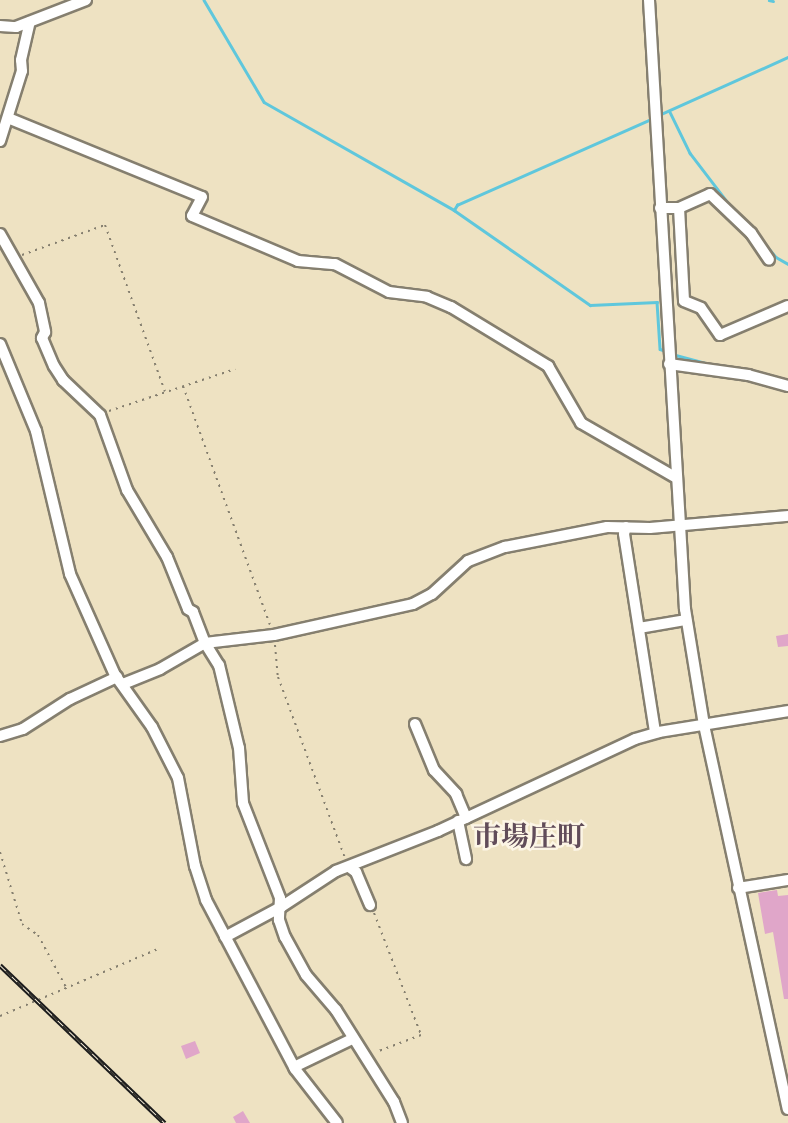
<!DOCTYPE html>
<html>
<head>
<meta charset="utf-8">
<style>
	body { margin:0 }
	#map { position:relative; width:788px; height:1123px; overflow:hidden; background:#eee2c2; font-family:Cardo,"Noto Serif JP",serif }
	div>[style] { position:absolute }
	.stream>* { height:2.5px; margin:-1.25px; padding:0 1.25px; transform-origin:1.25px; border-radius:1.25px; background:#5fc7dc }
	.building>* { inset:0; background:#e0a6c9 }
	.path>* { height:2px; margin-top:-1px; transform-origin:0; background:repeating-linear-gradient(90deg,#857f6f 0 2px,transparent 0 7px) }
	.roads { filter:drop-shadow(2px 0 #857f6f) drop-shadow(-2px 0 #857f6f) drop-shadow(0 2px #857f6f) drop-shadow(0 -2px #857f6f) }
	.minor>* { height:10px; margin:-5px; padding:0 5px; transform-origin:5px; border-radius:5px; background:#fff }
	.rail>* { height:5px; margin-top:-2.5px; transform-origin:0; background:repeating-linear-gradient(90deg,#fcf5e5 0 8px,#1c1c1c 0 16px); box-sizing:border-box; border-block:2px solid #1c1c1c }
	span { translate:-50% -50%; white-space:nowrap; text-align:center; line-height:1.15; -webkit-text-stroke:5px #fcf5e5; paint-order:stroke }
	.quarter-label { font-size:28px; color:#614c59; font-weight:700 }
</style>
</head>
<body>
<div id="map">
	<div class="stream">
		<div style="left:204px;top:0;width:118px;rotate:59.5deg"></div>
		<div style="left:264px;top:102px;width:219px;rotate:29.6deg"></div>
		<div style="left:454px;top:210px;width:166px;rotate:34.9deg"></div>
		<div style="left:590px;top:305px;width:67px;rotate:-2.6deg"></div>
		<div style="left:657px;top:302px;width:47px;rotate:86.3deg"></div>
		<div style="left:660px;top:349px;width:6px;rotate:18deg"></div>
		<div style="left:769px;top:0;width:4px;rotate:14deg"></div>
		<div style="left:670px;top:112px;width:46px;rotate:64deg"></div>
		<div style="left:690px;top:153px;width:69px;rotate:52.6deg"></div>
		<div style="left:659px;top:115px;width:141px;rotate:-24.2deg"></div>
		<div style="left:454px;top:210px;width:6px;rotate:-59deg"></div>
		<div style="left:457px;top:205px;width:214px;rotate:-23.9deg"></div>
		<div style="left:747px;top:222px;width:45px;rotate:50.4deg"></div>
		<div style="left:776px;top:257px;width:14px;rotate:30deg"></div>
		<div style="left:672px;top:354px;width:42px;rotate:15deg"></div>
	</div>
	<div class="building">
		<div style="clip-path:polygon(788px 634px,788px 646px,778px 647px,776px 636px)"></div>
		<div style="clip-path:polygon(777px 890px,778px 896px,788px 895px,788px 999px,784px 999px,773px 932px,765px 934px,758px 893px)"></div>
		<div style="clip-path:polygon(195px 1041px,200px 1053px,186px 1059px,181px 1046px)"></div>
		<div style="clip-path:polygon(243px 1111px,250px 1123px,236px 1123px,233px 1117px)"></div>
	</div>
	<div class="path">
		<div style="left:22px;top:255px;width:88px;rotate:-19.9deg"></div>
		<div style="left:105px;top:225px;width:177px;rotate:70.2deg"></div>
		<div style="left:183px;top:386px;width:254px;rotate:70deg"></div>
		<div style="left:109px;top:411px;width:133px;rotate:-18.4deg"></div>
		<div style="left:275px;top:645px;width:32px;rotate:85deg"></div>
		<div style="left:278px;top:677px;width:193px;rotate:69.7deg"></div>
		<div style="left:0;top:852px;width:75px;rotate:73deg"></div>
		<div style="left:22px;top:924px;width:19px;rotate:35deg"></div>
		<div style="left:38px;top:935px;width:61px;rotate:61.8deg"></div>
		<div style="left:374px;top:913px;width:131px;rotate:68.9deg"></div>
		<div style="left:421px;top:1035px;width:48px;rotate:159.3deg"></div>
		<div style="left:0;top:1016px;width:174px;rotate:-23deg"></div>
	</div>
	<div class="roads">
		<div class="minor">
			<div style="left:649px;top:0;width:610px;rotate:86.62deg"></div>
			<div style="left:685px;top:609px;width:118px;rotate:80.7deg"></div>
			<div style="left:704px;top:725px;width:393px;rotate:77.7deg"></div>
			<div style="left:0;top:26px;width:16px;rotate:4deg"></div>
			<div style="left:16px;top:27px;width:75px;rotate:-21.1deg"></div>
			<div style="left:8px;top:118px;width:209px;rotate:22.2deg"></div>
			<div style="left:202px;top:197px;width:21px;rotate:118deg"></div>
			<div style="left:192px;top:216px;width:115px;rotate:23deg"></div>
			<div style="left:298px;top:261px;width:37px;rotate:5deg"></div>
			<div style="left:335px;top:264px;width:61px;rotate:27.4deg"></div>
			<div style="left:389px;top:292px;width:38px;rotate:7deg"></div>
			<div style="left:427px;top:297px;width:26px;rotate:23deg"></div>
			<div style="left:451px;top:307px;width:114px;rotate:31.3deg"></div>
			<div style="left:548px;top:366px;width:66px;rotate:59.9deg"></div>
			<div style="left:581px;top:423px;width:108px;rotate:29.9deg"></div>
			<div style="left:0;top:141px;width:73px;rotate:-72.6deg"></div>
			<div style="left:22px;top:71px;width:11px;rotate:-95deg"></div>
			<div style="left:21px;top:60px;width:39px;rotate:-77deg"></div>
			<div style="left:660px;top:208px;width:19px"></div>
			<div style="left:679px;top:208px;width:34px;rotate:-24deg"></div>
			<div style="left:710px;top:194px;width:57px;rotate:43.6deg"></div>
			<div style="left:751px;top:233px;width:32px;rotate:56deg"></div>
			<div style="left:679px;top:208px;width:93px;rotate:86.9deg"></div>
			<div style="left:684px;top:301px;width:18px;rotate:22deg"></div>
			<div style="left:701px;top:308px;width:33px;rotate:55deg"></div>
			<div style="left:720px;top:335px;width:74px;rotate:-23.1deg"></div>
			<div style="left:0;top:234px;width:79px;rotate:60.5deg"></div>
			<div style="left:39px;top:303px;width:30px;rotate:78deg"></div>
			<div style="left:45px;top:332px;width:7px;rotate:117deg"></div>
			<div style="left:42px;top:338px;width:30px;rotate:67deg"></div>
			<div style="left:54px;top:366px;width:17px;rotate:57deg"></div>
			<div style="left:63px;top:380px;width:51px;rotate:43.4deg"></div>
			<div style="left:100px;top:415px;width:80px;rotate:70.2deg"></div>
			<div style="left:127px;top:490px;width:78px;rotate:59.2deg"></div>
			<div style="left:167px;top:557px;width:56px;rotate:68deg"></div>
			<div style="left:188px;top:609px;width:6px;rotate:31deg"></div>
			<div style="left:193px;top:612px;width:33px;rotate:69deg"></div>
			<div style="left:205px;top:643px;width:26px;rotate:58deg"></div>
			<div style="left:219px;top:665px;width:85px;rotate:76.5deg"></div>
			<div style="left:239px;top:748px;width:55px;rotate:85.8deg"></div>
			<div style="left:243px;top:803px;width:102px;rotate:68.7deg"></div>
			<div style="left:280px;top:898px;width:22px;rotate:93deg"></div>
			<div style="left:279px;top:920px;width:18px;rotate:71deg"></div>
			<div style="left:285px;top:937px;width:43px;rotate:61.1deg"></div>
			<div style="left:306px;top:975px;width:46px;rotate:49.4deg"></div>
			<div style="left:336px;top:1010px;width:109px;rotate:57.8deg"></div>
			<div style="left:394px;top:1102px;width:22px;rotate:69deg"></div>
			<div style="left:0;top:344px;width:94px;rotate:67.5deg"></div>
			<div style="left:36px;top:431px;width:147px;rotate:76.6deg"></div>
			<div style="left:70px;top:574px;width:111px;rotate:66deg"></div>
			<div style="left:115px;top:675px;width:64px;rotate:54.6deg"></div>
			<div style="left:152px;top:727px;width:57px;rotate:63deg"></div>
			<div style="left:178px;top:778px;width:90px;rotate:79.1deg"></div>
			<div style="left:195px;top:866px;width:36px;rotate:72deg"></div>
			<div style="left:206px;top:900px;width:191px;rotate:62.2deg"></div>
			<div style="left:295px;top:1069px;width:68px;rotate:52.1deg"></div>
			<div style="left:669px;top:364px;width:80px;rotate:7.9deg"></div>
			<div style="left:748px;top:375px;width:41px;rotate:15.4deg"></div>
			<div style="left:626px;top:527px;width:7px;rotate:106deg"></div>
			<div style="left:624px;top:534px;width:201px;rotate:81.1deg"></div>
			<div style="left:639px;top:628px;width:48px;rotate:-9.7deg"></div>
			<div style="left:123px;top:684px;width:40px;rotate:-22deg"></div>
			<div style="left:160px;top:669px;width:52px;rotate:-30deg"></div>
			<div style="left:205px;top:643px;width:69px;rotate:-6.6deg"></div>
			<div style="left:274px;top:635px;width:142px;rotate:-12.6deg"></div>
			<div style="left:413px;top:604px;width:21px;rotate:-28deg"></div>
			<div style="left:432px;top:594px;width:49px;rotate:-42.5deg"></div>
			<div style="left:468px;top:561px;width:40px;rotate:-21deg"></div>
			<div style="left:505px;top:547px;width:104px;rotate:-11.1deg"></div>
			<div style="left:607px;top:527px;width:43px;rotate:1.3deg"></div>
			<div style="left:650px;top:528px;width:139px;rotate:-5deg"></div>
			<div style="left:415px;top:724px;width:50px;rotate:67.6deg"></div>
			<div style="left:434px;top:770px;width:33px;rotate:47deg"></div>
			<div style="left:456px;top:794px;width:26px;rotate:67deg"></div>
			<div style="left:0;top:736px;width:24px;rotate:-17deg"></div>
			<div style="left:23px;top:729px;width:56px;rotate:-32.6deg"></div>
			<div style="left:70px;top:699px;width:52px;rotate:-25.1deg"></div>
			<div style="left:458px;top:821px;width:39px;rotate:78deg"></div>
			<div style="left:349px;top:867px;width:9px;rotate:36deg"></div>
			<div style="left:356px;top:872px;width:36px;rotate:67deg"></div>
			<div style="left:738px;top:888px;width:51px;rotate:-9.1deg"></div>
			<div style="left:225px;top:937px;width:64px;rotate:-28.2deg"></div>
			<div style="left:281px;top:907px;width:66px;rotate:-33.2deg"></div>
			<div style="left:336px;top:871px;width:110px;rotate:-21.4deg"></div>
			<div style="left:438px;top:831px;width:217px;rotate:-25deg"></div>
			<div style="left:635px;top:739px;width:25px;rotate:-16deg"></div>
			<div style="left:659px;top:732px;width:131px;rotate:-9.2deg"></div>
			<div style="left:294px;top:1067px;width:64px;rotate:-25.8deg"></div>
		</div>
	</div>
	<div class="rail">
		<div style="left:0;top:965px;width:228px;rotate:43.8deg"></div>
	</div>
	<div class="quarter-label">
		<span style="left:529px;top:837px">市場庄町</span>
	</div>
</div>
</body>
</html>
